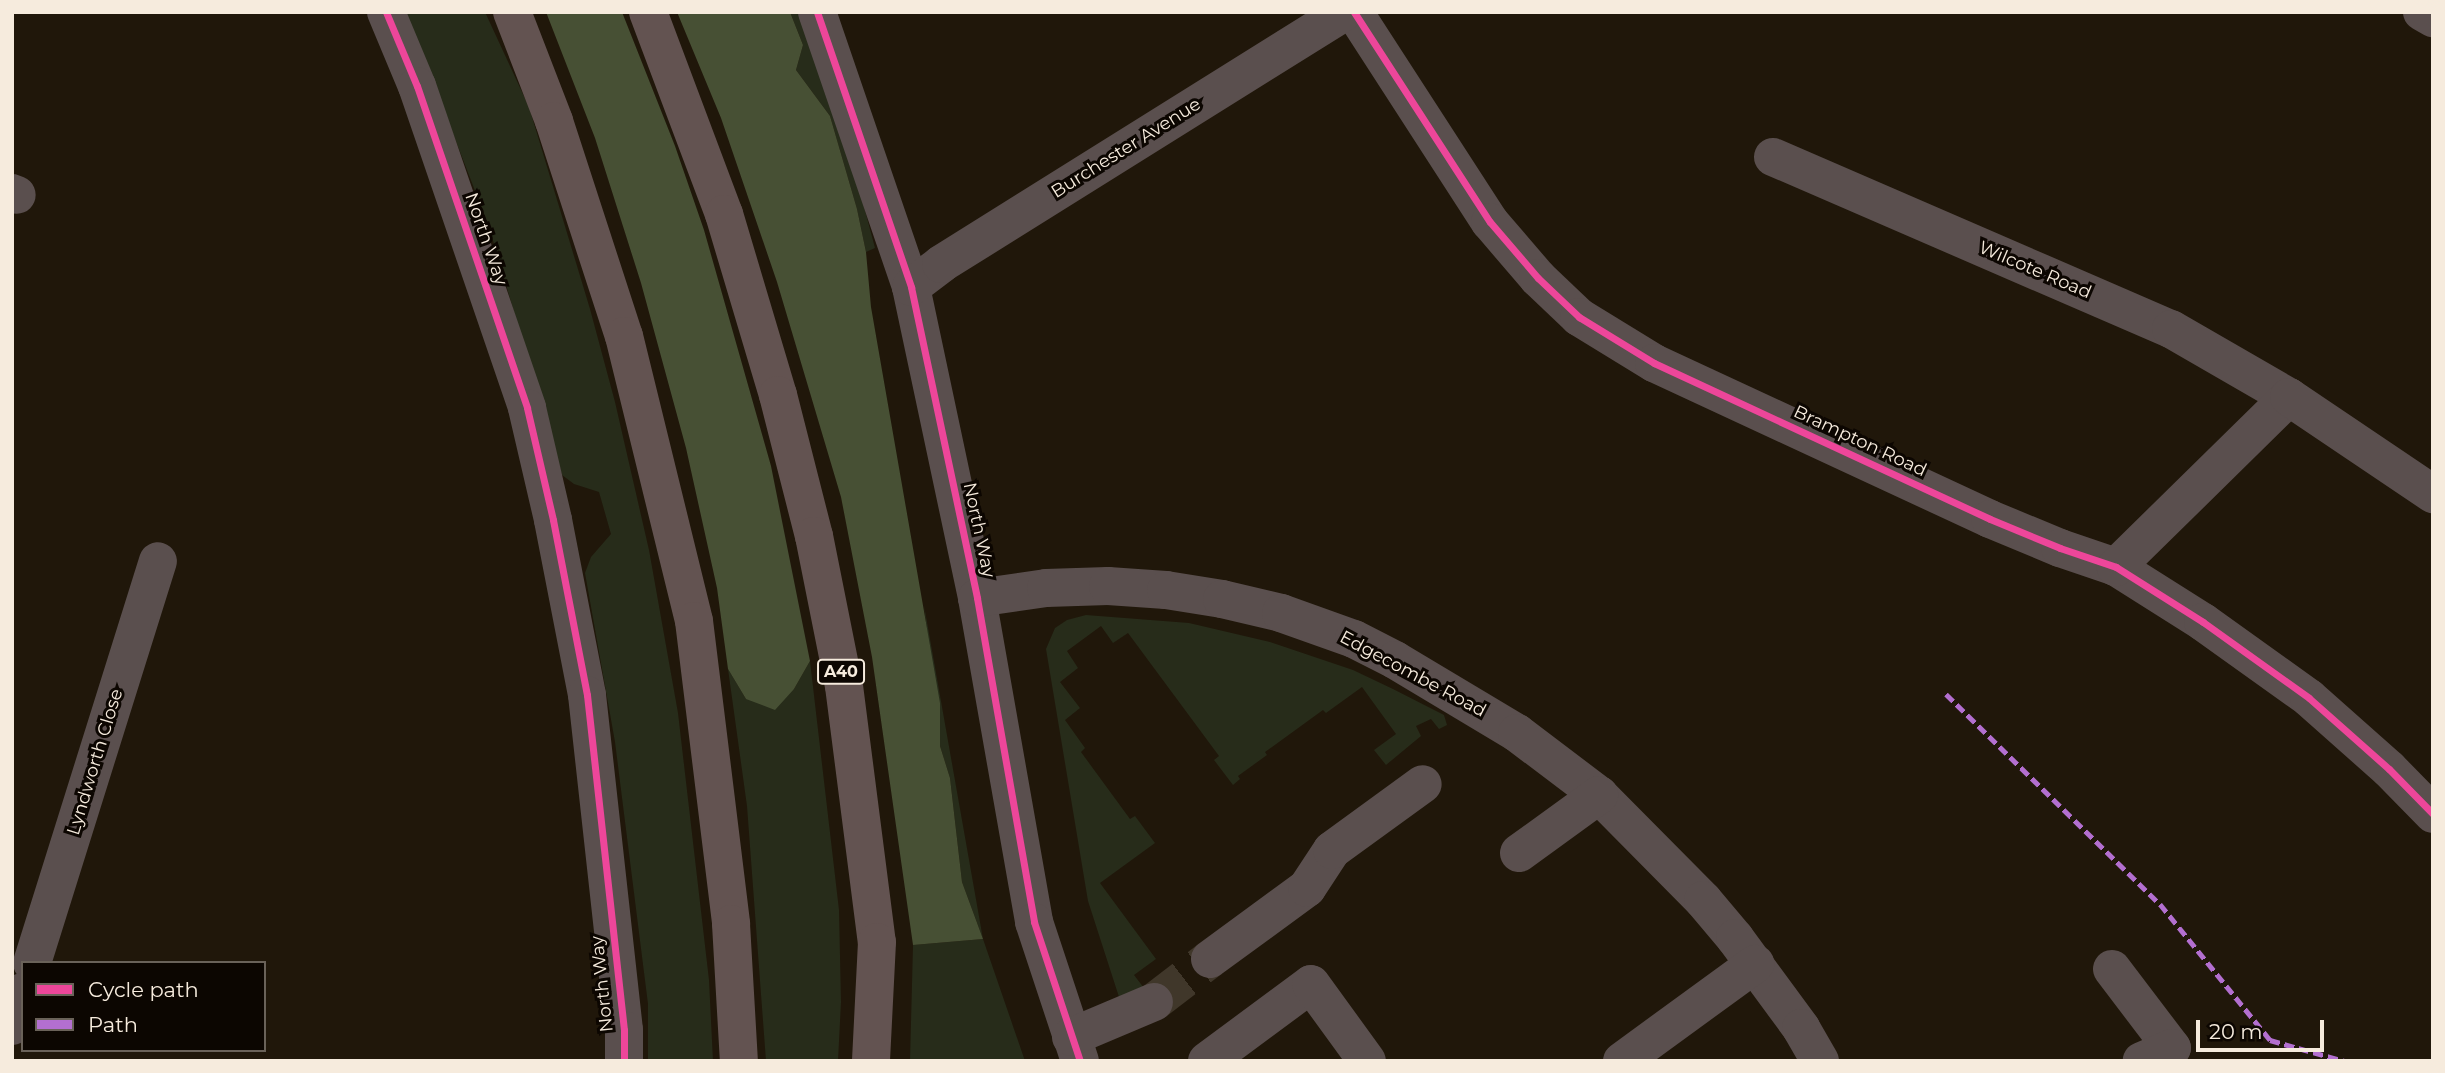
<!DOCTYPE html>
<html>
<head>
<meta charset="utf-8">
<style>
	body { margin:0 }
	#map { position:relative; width:2445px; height:1073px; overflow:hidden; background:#20170a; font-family:Montserrat,sans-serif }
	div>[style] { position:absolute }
	.green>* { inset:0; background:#272c1a }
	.forest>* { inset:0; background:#475034 }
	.minor-tunnel>* { height:38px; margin-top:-19px; transform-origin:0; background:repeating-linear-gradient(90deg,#40372a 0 38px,transparent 0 57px) }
	.minor>* { height:38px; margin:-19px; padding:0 19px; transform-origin:19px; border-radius:19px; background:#5a4f4e }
	.highway>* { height:38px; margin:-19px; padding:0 19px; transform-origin:19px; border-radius:19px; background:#635351 }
	.quiet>* { height:5px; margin-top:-2.5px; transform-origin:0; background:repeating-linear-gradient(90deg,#b36fd0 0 10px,transparent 0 15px) }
	.cycleway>* { height:7px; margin:-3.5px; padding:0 3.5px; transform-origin:3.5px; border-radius:3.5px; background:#ed469a }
	span { translate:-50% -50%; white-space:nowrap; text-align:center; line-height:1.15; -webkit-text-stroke:6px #0c0601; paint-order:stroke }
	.shield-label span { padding:2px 5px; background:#0c0601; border:2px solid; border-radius:5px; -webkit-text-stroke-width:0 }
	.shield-label { font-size:16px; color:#f6ebdd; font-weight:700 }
	.street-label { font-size:18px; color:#f6ebdd }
	.frame { position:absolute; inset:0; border:14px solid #f6ebdd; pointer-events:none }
	.legend { position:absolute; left:21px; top:961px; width:245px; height:91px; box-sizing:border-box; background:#0c0601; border:2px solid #6a6259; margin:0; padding:9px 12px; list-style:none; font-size:21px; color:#f6ebdd }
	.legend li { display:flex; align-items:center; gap:14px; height:35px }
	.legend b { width:35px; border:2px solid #6a6259 }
	.scale { position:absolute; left:2196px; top:1020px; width:128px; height:32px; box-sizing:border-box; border:4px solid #f6ebdd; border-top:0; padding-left:9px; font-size:21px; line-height:24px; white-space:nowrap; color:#f6ebdd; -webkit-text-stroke:5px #0c0601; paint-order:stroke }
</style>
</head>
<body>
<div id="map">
	<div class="green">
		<div style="clip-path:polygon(406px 12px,485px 12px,529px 107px,590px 309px,615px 402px,649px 550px,678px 713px,709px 980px,713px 1061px,648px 1061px,648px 1004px,615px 742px,585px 573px,591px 557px,611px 534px,599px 492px,574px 484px,562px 475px,489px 227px)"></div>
		<div style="clip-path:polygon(790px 12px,798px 12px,854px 169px,875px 248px,866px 252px,857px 209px,830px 116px,796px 70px,803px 45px)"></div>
		<div style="clip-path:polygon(924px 605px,983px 939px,1025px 1061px,910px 1061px,913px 945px,983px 939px,962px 882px,950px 778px,940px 746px)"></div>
		<div style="clip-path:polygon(1086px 615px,1189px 623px,1270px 642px,1353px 670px,1393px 689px,1444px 715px,1447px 725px,1439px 729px,1431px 719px,1416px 726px,1421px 736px,1386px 765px,1374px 750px,1396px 734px,1362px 687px,1326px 713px,1323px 710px,1265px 752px,1267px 755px,1238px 776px,1240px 779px,1233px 785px,1214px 760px,1219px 756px,1128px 633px,1113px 643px,1101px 626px,1067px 651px,1078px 668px,1060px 682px,1080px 708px,1065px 720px,1085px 748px,1081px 752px,1130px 819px,1135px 816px,1155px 843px,1100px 883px,1156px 959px,1134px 975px,1144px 988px,1119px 997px,1088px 901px,1046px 649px,1055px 628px,1067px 620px)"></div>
		<div style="clip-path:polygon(810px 661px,839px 910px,841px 1002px,838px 1061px,766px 1061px,747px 806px,728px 669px,746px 699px,794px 689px)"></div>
	</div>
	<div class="forest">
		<div style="clip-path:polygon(546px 12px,622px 12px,675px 146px,704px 230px,771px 466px,810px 661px,794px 689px,775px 710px,746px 699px,728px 669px,717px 588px,686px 448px,641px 283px,595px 138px)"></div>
		<div style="clip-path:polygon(677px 12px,790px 12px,803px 45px,796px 70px,830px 116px,857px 209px,866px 252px,871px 307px,940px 703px,940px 746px,950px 778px,962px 882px,983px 939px,913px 945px,872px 657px,841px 497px,777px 282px,721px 118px)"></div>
	</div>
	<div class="minor-tunnel">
		<div style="left:1154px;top:1002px;width:71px;rotate:-37.5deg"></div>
	</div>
	<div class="minor">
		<div style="left:386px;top:12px;width:80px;rotate:67.3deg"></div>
		<div style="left:417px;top:86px;width:340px;rotate:71.1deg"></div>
		<div style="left:527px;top:408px;width:115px;rotate:76.9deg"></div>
		<div style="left:553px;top:520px;width:178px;rotate:79deg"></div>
		<div style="left:587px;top:695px;width:337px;rotate:83.7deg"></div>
		<div style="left:624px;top:1030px;width:31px;rotate:90deg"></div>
		<div style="left:817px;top:12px;width:291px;rotate:71.1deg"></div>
		<div style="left:911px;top:287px;width:318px;rotate:78deg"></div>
		<div style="left:977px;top:598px;width:329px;rotate:80deg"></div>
		<div style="left:1034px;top:922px;width:146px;rotate:71.7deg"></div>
		<div style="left:1354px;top:12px;width:250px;rotate:57.1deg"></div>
		<div style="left:1490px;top:222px;width:74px;rotate:49.4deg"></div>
		<div style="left:1538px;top:278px;width:57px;rotate:43.6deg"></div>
		<div style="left:1579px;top:317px;width:88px;rotate:31.5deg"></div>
		<div style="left:1654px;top:363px;width:370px;rotate:24.9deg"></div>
		<div style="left:1990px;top:519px;width:76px;rotate:22.5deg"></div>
		<div style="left:2060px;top:548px;width:59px;rotate:18.7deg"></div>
		<div style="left:2116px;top:567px;width:103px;rotate:32.3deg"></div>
		<div style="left:2203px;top:622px;width:130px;rotate:35.6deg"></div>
		<div style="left:2309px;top:698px;width:107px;rotate:41.6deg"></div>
		<div style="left:2389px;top:769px;width:63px;rotate:45.6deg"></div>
		<div style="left:2422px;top:12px;width:13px;rotate:29deg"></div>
		<div style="left:1773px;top:157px;width:434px;rotate:23.4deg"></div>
		<div style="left:2171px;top:329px;width:136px;rotate:30deg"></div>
		<div style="left:2289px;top:397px;width:243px;rotate:135.5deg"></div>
		<div style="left:12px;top:193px;width:5px;rotate:22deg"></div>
		<div style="left:911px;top:287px;width:38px;rotate:-37deg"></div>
		<div style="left:941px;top:264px;width:475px;rotate:-32deg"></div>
		<div style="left:2289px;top:397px;width:174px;rotate:34deg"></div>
		<div style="left:977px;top:598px;width:70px;rotate:-8.2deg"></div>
		<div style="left:1046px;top:588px;width:62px;rotate:-1.8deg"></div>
		<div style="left:1108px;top:586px;width:58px;rotate:3.9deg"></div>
		<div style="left:1166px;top:590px;width:57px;rotate:9.1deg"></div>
		<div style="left:1222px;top:599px;width:61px;rotate:13.3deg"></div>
		<div style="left:1281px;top:613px;width:77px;rotate:19.6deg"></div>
		<div style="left:1354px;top:639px;width:46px;rotate:27.1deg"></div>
		<div style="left:1395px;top:660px;width:142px;rotate:30.9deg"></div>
		<div style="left:1517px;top:733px;width:103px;rotate:37.1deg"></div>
		<div style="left:1599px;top:795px;width:148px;rotate:45.3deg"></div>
		<div style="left:1703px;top:900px;width:50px;rotate:49.9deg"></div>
		<div style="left:1735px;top:938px;width:112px;rotate:53.7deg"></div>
		<div style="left:1801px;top:1028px;width:38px;rotate:60deg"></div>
		<div style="left:1519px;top:853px;width:99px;rotate:-35.9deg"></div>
		<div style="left:1210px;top:959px;width:120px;rotate:-36.2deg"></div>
		<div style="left:1307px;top:888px;width:45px;rotate:-56.7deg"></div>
		<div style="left:1332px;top:850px;width:112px;rotate:-36deg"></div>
		<div style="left:32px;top:963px;width:421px;rotate:-72.6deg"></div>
		<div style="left:2112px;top:969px;width:99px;rotate:52.8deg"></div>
		<div style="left:2172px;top:1048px;width:33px;rotate:157deg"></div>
		<div style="left:12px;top:1026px;width:36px;rotate:-72deg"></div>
		<div style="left:1071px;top:1037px;width:90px;rotate:-22.9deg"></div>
		<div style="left:1207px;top:1061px;width:129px;rotate:-36.5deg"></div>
		<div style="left:1311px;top:984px;width:95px;rotate:54deg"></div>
		<div style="left:1622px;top:1061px;width:165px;rotate:-36.1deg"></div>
	</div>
	<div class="highway">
		<div style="left:512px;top:12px;width:117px;rotate:68.9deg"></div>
		<div style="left:554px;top:121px;width:226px;rotate:72deg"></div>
		<div style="left:624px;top:336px;width:293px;rotate:76.2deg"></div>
		<div style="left:694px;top:621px;width:305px;rotate:83deg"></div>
		<div style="left:731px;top:924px;width:137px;rotate:86.7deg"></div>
		<div style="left:648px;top:12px;width:216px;rotate:69.4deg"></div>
		<div style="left:724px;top:214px;width:189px;rotate:73.4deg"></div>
		<div style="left:778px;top:395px;width:146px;rotate:75.7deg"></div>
		<div style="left:814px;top:536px;width:153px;rotate:78.7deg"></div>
		<div style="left:844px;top:686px;width:258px;rotate:82.7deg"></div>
		<div style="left:877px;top:942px;width:119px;rotate:92.9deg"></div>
	</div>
	<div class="quiet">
		<div style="left:1946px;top:694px;width:300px;rotate:44.5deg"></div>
		<div style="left:2160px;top:904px;width:175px;rotate:51deg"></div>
		<div style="left:2270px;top:1040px;width:77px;rotate:15.8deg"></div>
	</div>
	<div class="cycleway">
		<div style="left:386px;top:12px;width:80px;rotate:67.3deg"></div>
		<div style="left:417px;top:86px;width:340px;rotate:71.1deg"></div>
		<div style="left:527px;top:408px;width:115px;rotate:76.9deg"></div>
		<div style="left:553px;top:520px;width:178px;rotate:79deg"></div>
		<div style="left:587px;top:695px;width:337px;rotate:83.7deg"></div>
		<div style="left:624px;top:1030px;width:31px;rotate:90deg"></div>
		<div style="left:817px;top:12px;width:291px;rotate:71.1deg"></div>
		<div style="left:911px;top:287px;width:318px;rotate:78deg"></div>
		<div style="left:977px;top:598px;width:329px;rotate:80deg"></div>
		<div style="left:1034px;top:922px;width:146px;rotate:71.7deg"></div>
		<div style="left:1354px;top:12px;width:250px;rotate:57.1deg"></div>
		<div style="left:1490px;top:222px;width:74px;rotate:49.4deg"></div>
		<div style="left:1538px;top:278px;width:57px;rotate:43.6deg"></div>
		<div style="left:1579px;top:317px;width:88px;rotate:31.5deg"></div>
		<div style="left:1654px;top:363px;width:370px;rotate:24.9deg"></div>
		<div style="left:1990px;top:519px;width:76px;rotate:22.5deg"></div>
		<div style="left:2060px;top:548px;width:59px;rotate:18.7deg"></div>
		<div style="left:2116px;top:567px;width:103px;rotate:32.3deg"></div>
		<div style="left:2203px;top:622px;width:130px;rotate:35.6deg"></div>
		<div style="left:2309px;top:698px;width:107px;rotate:41.6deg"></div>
		<div style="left:2389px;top:769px;width:63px;rotate:45.6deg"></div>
	</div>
	<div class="shield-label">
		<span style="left:841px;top:672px">A40</span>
	</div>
	<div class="street-label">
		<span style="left:1126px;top:148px;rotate:-32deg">Burchester Avenue</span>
		<span style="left:486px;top:239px;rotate:71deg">North Way</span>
		<span style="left:2035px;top:270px;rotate:23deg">Wilcote Road</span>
		<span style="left:1860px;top:441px;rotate:25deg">Brampton Road</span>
		<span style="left:979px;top:530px;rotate:78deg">North Way</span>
		<span style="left:1413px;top:674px;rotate:28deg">Edgecombe Road</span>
		<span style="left:95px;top:762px;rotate:-73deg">Lyndworth Close</span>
		<span style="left:602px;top:984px;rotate:-96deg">North Way</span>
	</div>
	<div class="frame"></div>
	<ul class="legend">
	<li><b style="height:9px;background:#ed469a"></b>Cycle path</li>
	<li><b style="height:9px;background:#b36fd0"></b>Path</li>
	</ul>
	<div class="scale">20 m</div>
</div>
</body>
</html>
